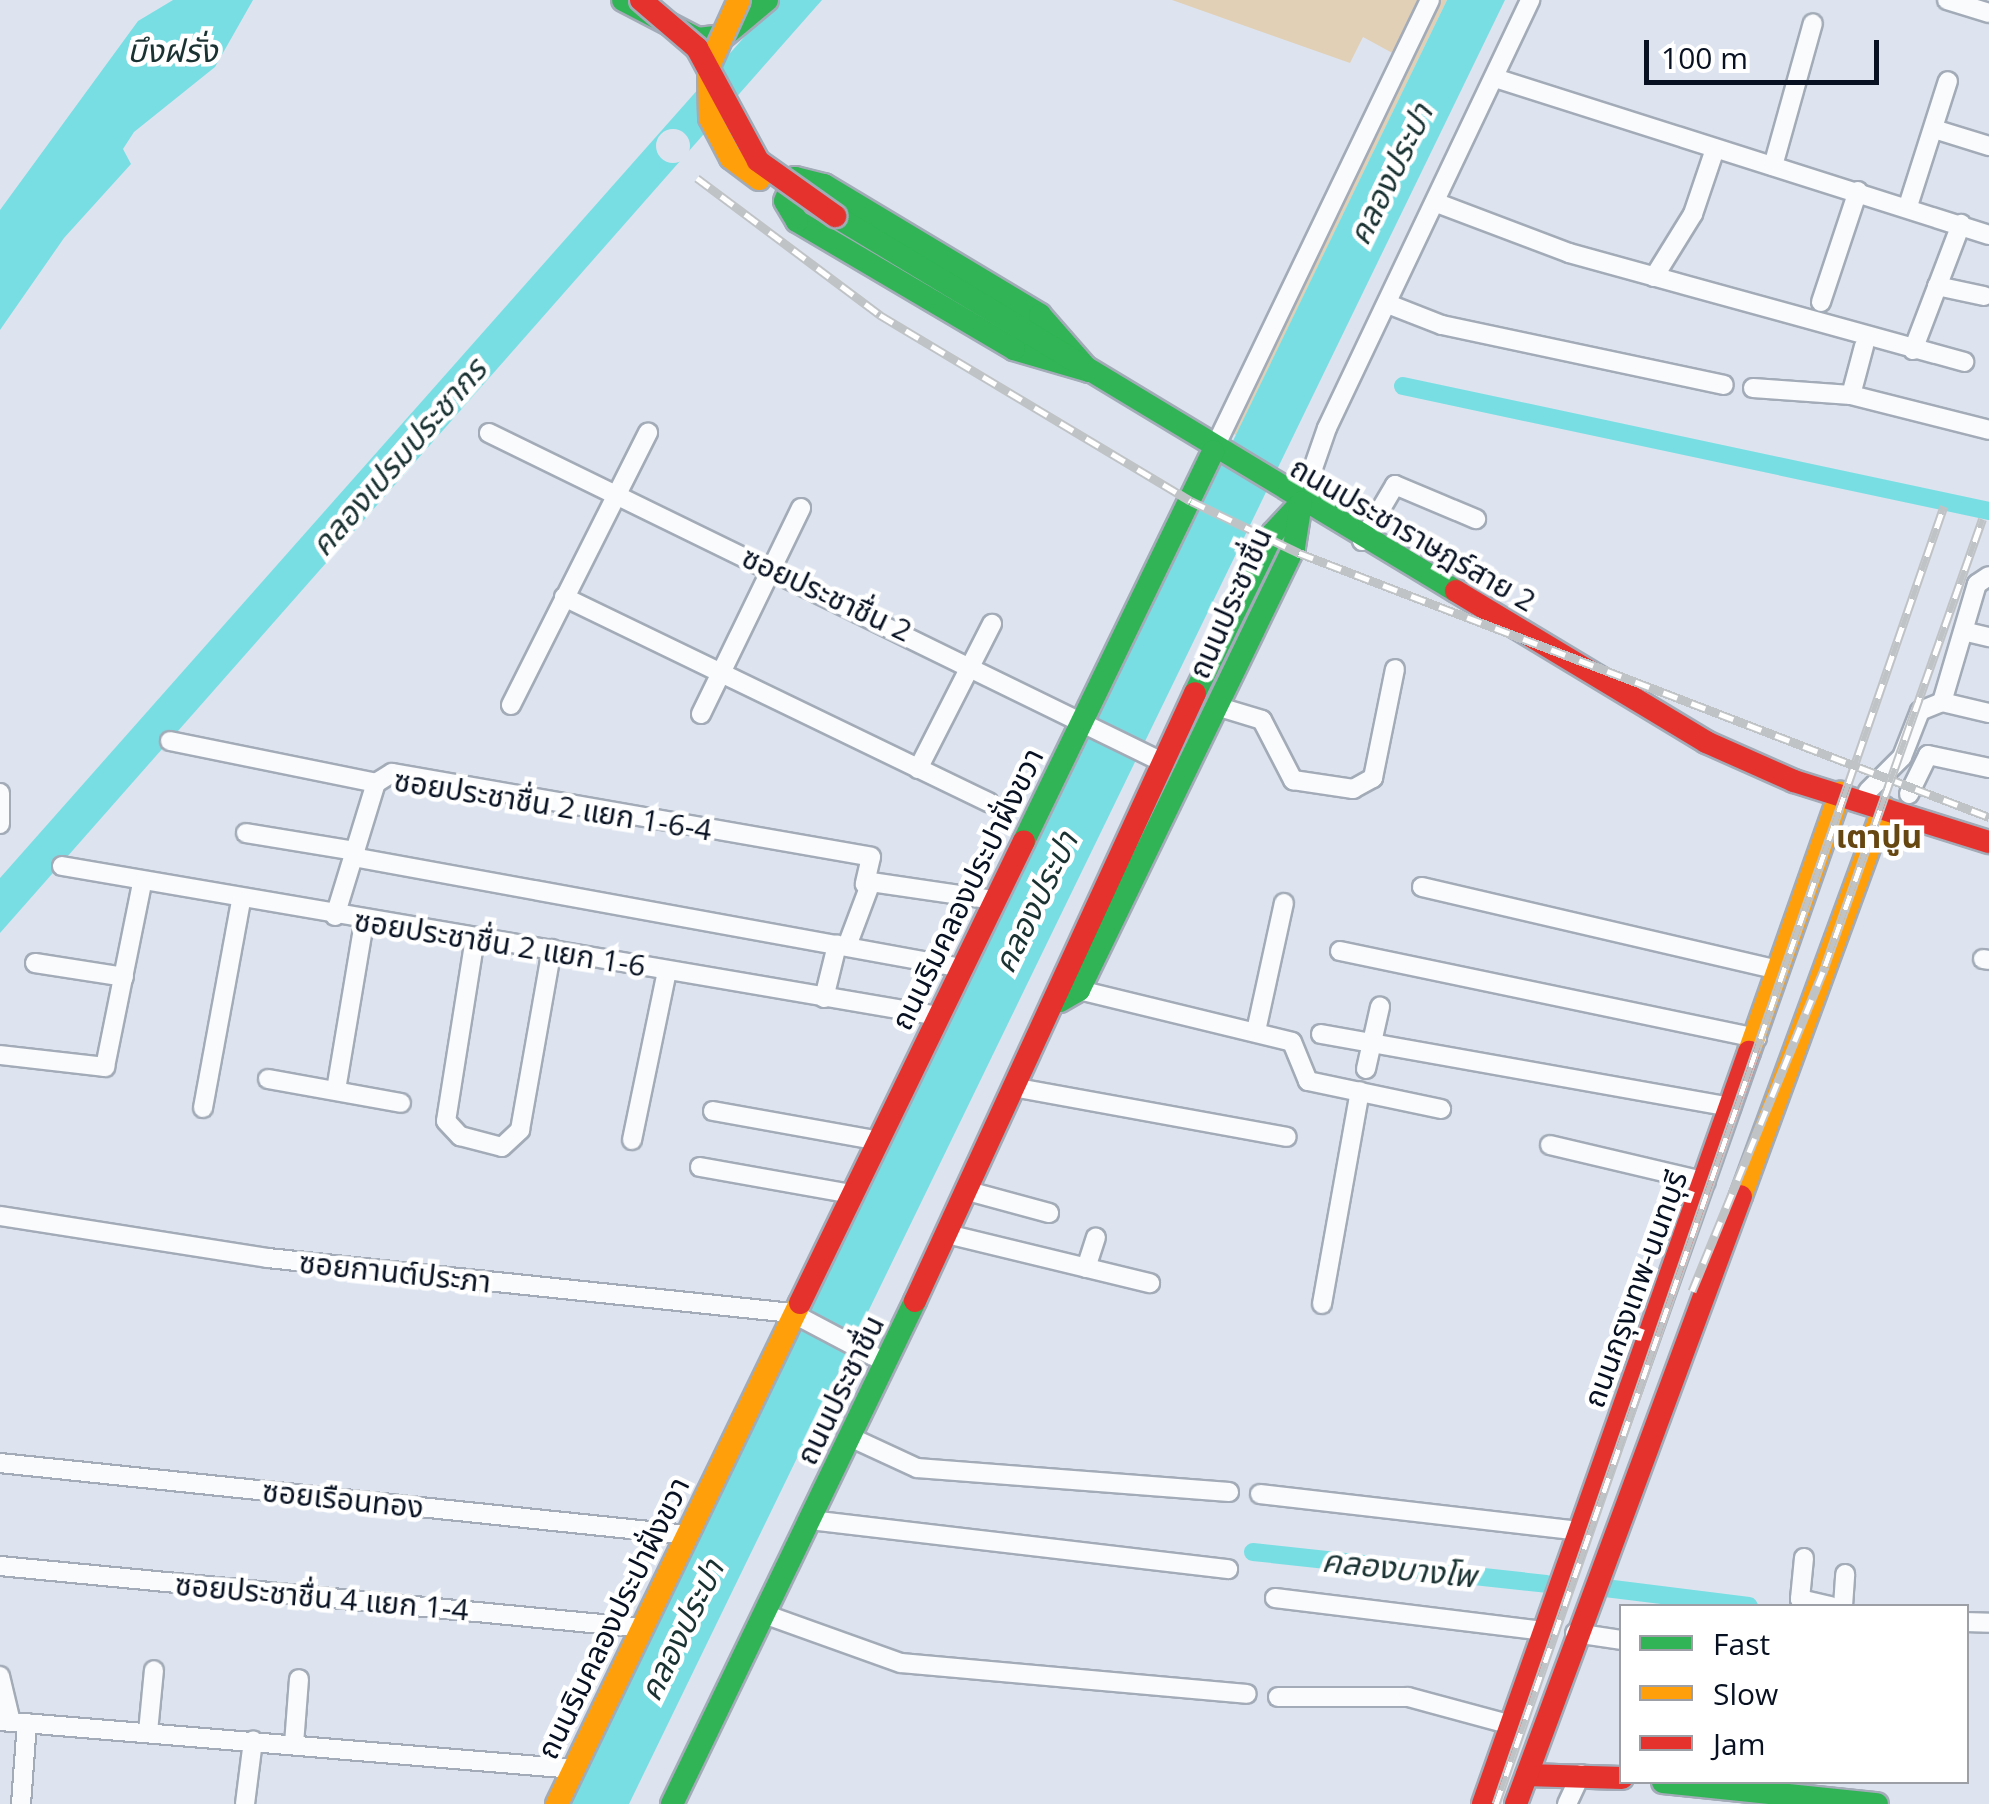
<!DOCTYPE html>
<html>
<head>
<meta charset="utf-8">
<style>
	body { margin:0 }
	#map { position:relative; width:1989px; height:1804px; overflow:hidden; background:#dde4ef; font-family:"Open Sans","Noto Sans Thai",sans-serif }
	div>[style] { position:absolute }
	.green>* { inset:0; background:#e1d0b6 }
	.water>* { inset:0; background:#79dee3 }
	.pier>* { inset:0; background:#dde4ef }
	.round { border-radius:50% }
	.canal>* { height:18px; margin:-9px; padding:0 9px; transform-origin:9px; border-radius:9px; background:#79dee3 }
	.roads { filter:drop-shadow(2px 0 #a2abb7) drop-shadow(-2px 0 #a2abb7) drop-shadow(0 2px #a2abb7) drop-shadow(0 -2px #a2abb7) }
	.street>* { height:18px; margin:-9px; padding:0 9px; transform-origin:9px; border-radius:9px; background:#fafbfd }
	.fast>* { height:22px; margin:-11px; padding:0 11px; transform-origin:11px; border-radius:11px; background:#30b455 }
	.slow>* { height:22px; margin:-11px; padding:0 11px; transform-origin:11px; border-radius:11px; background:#ff9f0a }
	.jam>* { height:22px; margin:-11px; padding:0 11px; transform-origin:11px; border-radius:11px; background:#e5322d }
	.rail>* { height:9px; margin-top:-4.5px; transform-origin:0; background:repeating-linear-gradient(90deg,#fff 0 15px,#c0c3c6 0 30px); box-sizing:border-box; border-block:2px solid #c0c3c6 }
	.bridges { filter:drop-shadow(2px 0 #a2abb7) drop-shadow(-2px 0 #a2abb7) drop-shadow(0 2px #a2abb7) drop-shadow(0 -2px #a2abb7) }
	.slow-bridge>* { height:22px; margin:-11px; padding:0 11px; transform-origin:11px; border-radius:11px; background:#ff9f0a }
	.jam-bridge>* { height:22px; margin:-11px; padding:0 11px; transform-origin:11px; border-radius:11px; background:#e5322d }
	span { translate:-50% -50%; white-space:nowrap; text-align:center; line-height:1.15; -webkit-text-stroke:9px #fff; paint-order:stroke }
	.street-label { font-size:30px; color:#071121 }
	.water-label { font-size:32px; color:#1a3232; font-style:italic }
	.neighbourhood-label { font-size:32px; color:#674711; font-weight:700 }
	.legend { position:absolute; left:1619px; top:1604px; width:350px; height:180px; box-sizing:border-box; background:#fff; border:2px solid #9ca0a6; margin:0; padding:12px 18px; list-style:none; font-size:30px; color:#071121 }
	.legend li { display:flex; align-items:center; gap:20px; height:50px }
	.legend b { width:50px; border:2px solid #9ca0a6 }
	.scale { position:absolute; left:1644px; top:40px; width:235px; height:45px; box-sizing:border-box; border:5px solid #071121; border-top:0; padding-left:12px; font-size:30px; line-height:35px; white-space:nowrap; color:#071121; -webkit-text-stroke:8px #fff; paint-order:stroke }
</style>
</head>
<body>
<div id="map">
	<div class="green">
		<div style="clip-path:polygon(1172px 0,1422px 0,1396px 55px,1363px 37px,1350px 63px)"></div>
		<div style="clip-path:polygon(1435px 0,1447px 0,1236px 435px,1229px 432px)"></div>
	</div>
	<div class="water">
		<div style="clip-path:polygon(173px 0,253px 0,215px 67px,134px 132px,123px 149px,131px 164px,64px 238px,0 330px,0 210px,138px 21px)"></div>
		<div style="clip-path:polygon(777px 0,822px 0,0 933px,0 878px)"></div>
		<div style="clip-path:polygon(1447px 0,1505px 0,629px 1804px,571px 1804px)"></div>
	</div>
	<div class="pier">
		<div class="round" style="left:656px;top:129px;width:34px;height:34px"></div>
	</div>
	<div class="canal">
		<div style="left:1403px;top:386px;width:599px;rotate:12.04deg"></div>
		<div style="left:1253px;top:1552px;width:295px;rotate:6.2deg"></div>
		<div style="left:1597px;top:1587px;width:153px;rotate:7.1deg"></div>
	</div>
	<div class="roads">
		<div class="street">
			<div style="left:1947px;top:0;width:44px;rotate:17.2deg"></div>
			<div style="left:1495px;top:78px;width:518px;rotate:17.63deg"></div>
			<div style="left:1934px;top:129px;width:58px;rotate:17.2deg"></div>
			<div style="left:1773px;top:166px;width:148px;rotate:-74.4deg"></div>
			<div style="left:1437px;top:203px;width:141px;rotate:20.7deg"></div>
			<div style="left:1569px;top:253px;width:410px;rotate:15.4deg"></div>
			<div style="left:1908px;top:206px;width:131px;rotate:-72.3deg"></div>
			<div style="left:1654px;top:277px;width:74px;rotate:-58.2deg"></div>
			<div style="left:1693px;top:214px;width:69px;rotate:-71.3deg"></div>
			<div style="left:1937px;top:286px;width:48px;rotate:12deg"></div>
			<div style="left:1821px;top:302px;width:117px;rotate:-71.6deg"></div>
			<div style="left:1388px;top:304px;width:58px;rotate:21.3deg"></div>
			<div style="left:1442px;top:325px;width:288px;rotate:12deg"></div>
			<div style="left:1913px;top:350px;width:135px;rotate:-69.1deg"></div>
			<div style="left:1753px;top:388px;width:98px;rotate:4.1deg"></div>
			<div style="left:1851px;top:395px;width:142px;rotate:14.2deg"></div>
			<div style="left:1851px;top:395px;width:51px;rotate:-75.1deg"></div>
			<div style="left:489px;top:433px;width:749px;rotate:26.05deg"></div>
			<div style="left:1213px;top:451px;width:500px;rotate:-64.31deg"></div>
			<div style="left:1301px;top:503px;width:79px;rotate:-70.9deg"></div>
			<div style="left:1327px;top:428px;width:474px;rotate:-64.6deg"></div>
			<div style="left:1362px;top:541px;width:65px;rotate:-59.5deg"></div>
			<div style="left:1395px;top:485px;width:88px;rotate:22.8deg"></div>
			<div style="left:564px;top:597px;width:472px;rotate:25.8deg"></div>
			<div style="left:1967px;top:632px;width:23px;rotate:13deg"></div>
			<div style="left:1942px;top:702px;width:123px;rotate:-73.5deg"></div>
			<div style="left:1977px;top:584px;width:14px;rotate:-34deg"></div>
			<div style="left:511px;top:705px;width:305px;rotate:-63.3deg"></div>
			<div style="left:1216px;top:706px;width:48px;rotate:16.9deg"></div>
			<div style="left:1262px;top:720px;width:68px;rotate:62.7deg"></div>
			<div style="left:1293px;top:780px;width:61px;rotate:8.5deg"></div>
			<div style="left:1353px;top:789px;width:23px;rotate:-29deg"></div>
			<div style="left:1373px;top:778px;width:111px;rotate:-78.6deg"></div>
			<div style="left:701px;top:714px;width:229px;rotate:-64.1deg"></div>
			<div style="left:170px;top:741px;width:210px;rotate:11.5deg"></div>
			<div style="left:918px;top:769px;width:163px;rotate:-63deg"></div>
			<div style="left:1868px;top:791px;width:48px;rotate:-45deg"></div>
			<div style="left:1902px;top:757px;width:49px;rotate:-68.6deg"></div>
			<div style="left:1920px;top:711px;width:24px;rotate:-22deg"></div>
			<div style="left:1942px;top:702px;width:48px;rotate:13.2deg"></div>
			<div style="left:0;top:793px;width:31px;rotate:90deg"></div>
			<div style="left:1909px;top:794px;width:43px;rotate:-64deg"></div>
			<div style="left:1928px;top:755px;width:62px;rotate:12deg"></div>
			<div style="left:246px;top:833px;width:110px;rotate:9.4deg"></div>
			<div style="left:353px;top:857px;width:619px;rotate:10.33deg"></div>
			<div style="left:62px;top:866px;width:890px;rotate:9.71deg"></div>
			<div style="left:1422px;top:887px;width:367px;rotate:13.1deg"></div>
			<div style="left:335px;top:916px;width:139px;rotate:-72.9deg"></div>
			<div style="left:376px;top:783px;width:19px;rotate:-32deg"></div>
			<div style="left:392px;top:773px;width:486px;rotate:9.9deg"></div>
			<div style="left:871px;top:857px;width:28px;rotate:103deg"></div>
			<div style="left:475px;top:938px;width:185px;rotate:99deg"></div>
			<div style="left:446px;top:1121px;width:21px;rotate:47deg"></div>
			<div style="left:460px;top:1136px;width:43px;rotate:14.7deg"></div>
			<div style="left:502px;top:1147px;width:25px;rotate:-43deg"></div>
			<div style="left:520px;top:1130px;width:184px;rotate:-80deg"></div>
			<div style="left:847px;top:946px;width:68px;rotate:-69.4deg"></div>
			<div style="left:871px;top:882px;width:125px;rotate:8.3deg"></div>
			<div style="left:1340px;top:951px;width:426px;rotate:11.8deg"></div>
			<div style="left:1983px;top:959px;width:6px;rotate:9deg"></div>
			<div style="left:35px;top:963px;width:90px;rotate:8.9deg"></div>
			<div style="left:1079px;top:990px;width:219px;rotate:13.7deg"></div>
			<div style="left:1292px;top:1042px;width:42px;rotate:67.7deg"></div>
			<div style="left:1308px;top:1081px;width:136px;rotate:11.9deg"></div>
			<div style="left:824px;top:998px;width:55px;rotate:-76.2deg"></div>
			<div style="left:1256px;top:1031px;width:131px;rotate:-77.7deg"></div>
			<div style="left:1321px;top:1034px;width:417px;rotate:10.1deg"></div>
			<div style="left:0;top:1055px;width:106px;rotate:6.5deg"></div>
			<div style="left:105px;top:1067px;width:188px;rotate:-78.6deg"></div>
			<div style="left:1366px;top:1069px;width:64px;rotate:-77.3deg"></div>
			<div style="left:268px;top:1079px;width:135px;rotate:10.2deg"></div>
			<div style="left:1018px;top:1088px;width:273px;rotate:10.3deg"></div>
			<div style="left:336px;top:1090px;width:170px;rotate:-80.5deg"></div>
			<div style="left:203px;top:1108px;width:210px;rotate:-79.6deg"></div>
			<div style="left:713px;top:1111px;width:169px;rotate:10.2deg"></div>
			<div style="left:632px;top:1140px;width:173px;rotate:-78.3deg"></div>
			<div style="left:1550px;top:1145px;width:160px;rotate:13.3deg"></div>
			<div style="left:700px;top:1167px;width:154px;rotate:10.1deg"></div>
			<div style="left:968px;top:1191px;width:84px;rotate:15.2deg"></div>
			<div style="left:0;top:1216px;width:271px;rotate:8.9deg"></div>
			<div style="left:268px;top:1258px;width:527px;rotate:5.99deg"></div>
			<div style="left:792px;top:1313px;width:105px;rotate:27.8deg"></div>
			<div style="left:947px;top:1234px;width:209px;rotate:13.6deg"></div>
			<div style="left:1086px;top:1268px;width:32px;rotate:-72deg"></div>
			<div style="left:1322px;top:1304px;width:216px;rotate:-79.9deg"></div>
			<div style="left:850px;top:1437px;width:74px;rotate:24.8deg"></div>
			<div style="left:917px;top:1468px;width:313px;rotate:4.4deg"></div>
			<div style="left:0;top:1463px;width:691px;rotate:5.98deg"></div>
			<div style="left:1260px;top:1494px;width:323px;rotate:6.6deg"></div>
			<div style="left:810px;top:1520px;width:421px;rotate:6.7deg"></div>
			<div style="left:1804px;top:1558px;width:41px;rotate:95.6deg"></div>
			<div style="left:1800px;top:1599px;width:32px;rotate:13deg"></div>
			<div style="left:0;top:1566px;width:646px;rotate:5.51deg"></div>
			<div style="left:1275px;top:1598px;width:272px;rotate:7deg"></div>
			<div style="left:1843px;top:1606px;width:32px;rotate:-86deg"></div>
			<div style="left:764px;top:1614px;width:145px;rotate:19.7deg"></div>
			<div style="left:901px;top:1663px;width:347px;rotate:5.1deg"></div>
			<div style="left:1966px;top:1622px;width:23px;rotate:2deg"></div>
			<div style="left:1575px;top:1633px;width:48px;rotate:8.5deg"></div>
			<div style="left:0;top:1676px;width:47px;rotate:76.6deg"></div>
			<div style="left:1278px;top:1697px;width:130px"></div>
			<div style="left:1408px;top:1697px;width:108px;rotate:15.1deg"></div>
			<div style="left:0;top:1721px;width:576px;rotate:4.78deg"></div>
			<div style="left:148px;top:1732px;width:62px;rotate:-84.5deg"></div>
			<div style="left:294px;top:1744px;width:65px;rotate:-85.6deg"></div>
			<div style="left:21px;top:1804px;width:81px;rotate:-85.8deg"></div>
			<div style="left:245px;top:1804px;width:64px;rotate:-82.8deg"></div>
			<div style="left:1567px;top:1804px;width:33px;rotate:-65deg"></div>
		</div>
		<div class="fast">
			<div style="left:623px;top:0;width:85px;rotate:27.5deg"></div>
			<div style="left:698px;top:39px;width:26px;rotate:-7deg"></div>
			<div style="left:724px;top:36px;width:56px;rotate:-39.9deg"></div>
			<div style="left:795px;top:178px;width:30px;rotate:14deg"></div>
			<div style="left:824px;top:185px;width:252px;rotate:31deg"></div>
			<div style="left:1040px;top:315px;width:74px;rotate:48.8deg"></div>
			<div style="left:1089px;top:371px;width:78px;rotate:-163.7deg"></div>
			<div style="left:1014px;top:349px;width:252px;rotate:-149.5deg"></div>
			<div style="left:797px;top:221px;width:23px;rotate:-121deg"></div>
			<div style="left:785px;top:201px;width:25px;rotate:-67deg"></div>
			<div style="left:835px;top:216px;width:725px;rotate:31.13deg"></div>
			<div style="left:1195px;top:693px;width:178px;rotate:-64deg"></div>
			<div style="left:1273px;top:533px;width:41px;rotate:-47deg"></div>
			<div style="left:1024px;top:841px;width:433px;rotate:-64.1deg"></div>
			<div style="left:1060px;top:1001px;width:22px;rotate:-30deg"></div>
			<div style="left:1079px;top:990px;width:492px;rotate:-64.1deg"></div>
			<div style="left:1294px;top:547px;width:45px;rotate:-81deg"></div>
			<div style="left:1663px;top:1782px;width:215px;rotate:5.9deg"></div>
			<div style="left:672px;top:1804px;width:559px;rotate:-64.21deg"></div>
		</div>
		<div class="slow">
			<div style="left:1749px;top:1052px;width:275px;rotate:-70.6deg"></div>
			<div style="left:1741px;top:1196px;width:414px;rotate:-69.8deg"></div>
			<div style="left:557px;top:1804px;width:557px;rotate:-64.13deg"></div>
		</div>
		<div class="jam">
			<div style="left:1456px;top:591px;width:292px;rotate:31.1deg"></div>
			<div style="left:1706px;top:742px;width:96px;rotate:23.9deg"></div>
			<div style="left:1794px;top:781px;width:204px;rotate:17.4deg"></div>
			<div style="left:915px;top:1301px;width:669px;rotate:-65.27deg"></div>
			<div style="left:800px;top:1303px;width:513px;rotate:-64.13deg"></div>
			<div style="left:1527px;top:1775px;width:95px;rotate:1.8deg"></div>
			<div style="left:1483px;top:1804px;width:798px;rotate:-70.52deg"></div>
			<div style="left:1516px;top:1804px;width:648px;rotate:-69.69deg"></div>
		</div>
	</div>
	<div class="rail">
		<div style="left:697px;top:178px;width:229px;rotate:36.8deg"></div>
		<div style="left:880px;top:315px;width:362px;rotate:30.9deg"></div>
		<div style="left:1191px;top:501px;width:120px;rotate:25.7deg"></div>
		<div style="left:1299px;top:553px;width:739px;rotate:20.94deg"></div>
		<div style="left:1692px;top:1291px;width:351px;rotate:-67.7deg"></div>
		<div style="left:1825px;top:966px;width:474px;rotate:-70.6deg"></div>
		<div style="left:1496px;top:1804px;width:1373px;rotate:-70.96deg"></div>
	</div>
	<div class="bridges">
		<div class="slow-bridge">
			<div style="left:739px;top:0;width:72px;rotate:114.4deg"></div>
			<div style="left:709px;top:66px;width:52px;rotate:88.9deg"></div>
			<div style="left:710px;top:118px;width:45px;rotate:62.3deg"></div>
			<div style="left:731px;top:158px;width:35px;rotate:37deg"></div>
		</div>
		<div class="jam-bridge">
			<div style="left:641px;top:0;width:74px;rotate:40.6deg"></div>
			<div style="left:697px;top:48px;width:128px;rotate:61.6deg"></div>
			<div style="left:758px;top:161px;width:95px;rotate:35.5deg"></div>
		</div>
	</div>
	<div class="street-label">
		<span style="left:1413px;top:534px;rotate:30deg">ถนนประชาราษฎร์สาย 2</span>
		<span style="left:827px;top:594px;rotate:25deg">ซอยประชาชื่น 2</span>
		<span style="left:1230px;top:603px;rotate:-66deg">ถนนประชาชื่น</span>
		<span style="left:553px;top:805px;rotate:9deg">ซอยประชาชื่น 2 แยก 1-6-4</span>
		<span style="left:967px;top:889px;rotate:-64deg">ถนนริมคลองประปาฝั่งขวา</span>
		<span style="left:500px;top:943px;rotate:9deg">ซอยประชาชื่น 2 แยก 1-6</span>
		<span style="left:395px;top:1272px;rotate:6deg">ซอยกานต์ประภา</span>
		<span style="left:1635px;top:1289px;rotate:-70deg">ถนนกรุงเทพ-นนทบุรี</span>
		<span style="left:840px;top:1390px;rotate:-64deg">ถนนประชาชื่น</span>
		<span style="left:343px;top:1499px;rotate:6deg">ซอยเรือนทอง</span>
		<span style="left:322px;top:1597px;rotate:5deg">ซอยประชาชื่น 4 แยก 1-4</span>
		<span style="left:613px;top:1618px;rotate:-64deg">ถนนริมคลองประปาฝั่งขวา</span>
	</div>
	<div class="water-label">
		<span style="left:172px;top:50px">บึงฝรั่ง</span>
		<span style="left:1390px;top:174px;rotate:-64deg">คลองประปา</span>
		<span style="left:398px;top:457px;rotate:-49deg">คลองเปรมประชากร</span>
		<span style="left:1035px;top:902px;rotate:-64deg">คลองประปา</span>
		<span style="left:1399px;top:1568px;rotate:6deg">คลองบางโพ</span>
		<span style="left:681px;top:1630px;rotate:-64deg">คลองประปา</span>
	</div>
	<div class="neighbourhood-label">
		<span style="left:1879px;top:836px">เตาปูน</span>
	</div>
	<ul class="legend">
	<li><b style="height:12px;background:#30b455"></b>Fast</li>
	<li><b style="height:12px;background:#ff9f0a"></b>Slow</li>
	<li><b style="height:12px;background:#e5322d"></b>Jam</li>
	</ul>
	<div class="scale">100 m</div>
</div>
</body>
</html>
